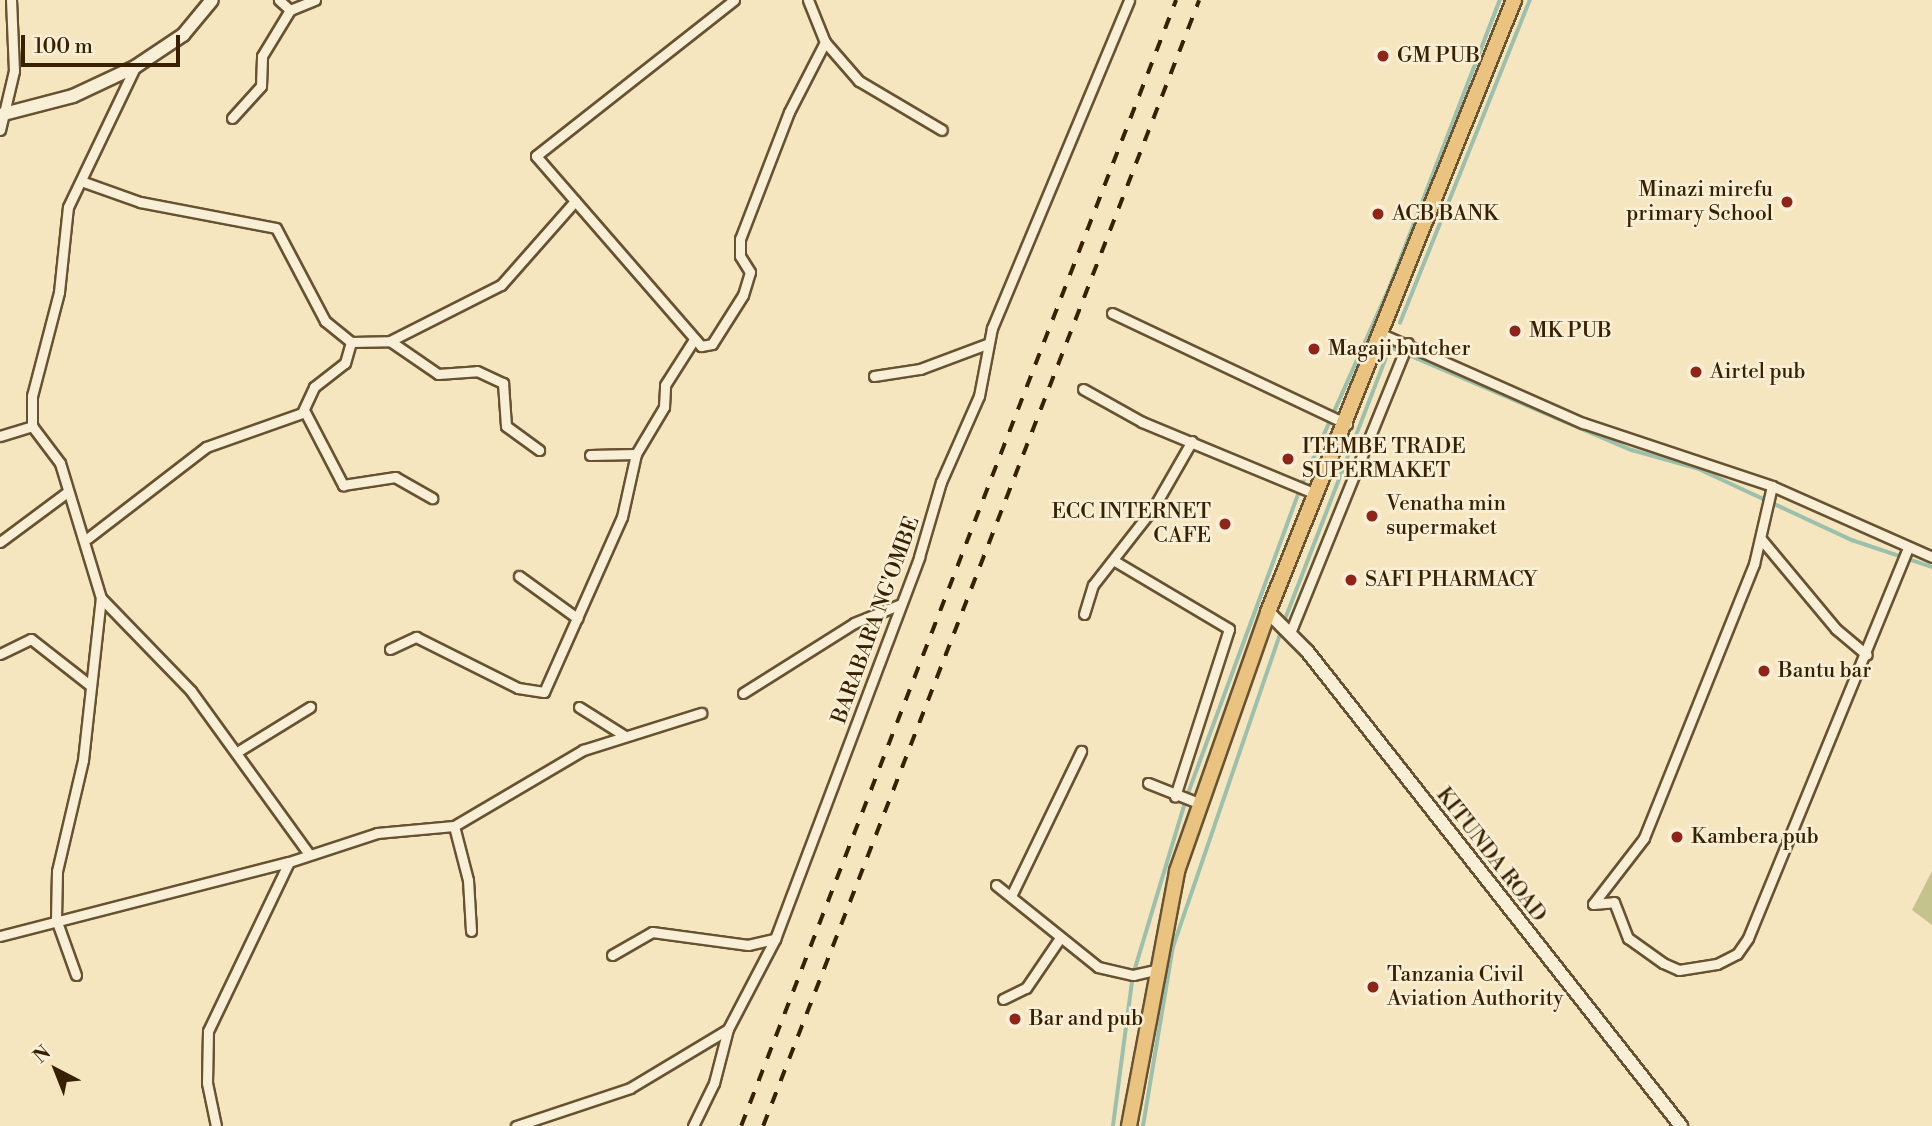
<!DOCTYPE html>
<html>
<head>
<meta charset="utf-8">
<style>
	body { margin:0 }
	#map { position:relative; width:1932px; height:1126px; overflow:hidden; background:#f6e6c0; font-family:"Libre Bodoni",serif }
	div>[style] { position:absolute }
	.green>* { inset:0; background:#c4c38d }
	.stream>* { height:3.5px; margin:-1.75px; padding:0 1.75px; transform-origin:1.75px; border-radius:1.75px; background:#9dc0ad }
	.roads { filter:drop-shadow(2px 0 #675231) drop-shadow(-2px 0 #675231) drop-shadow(0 2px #675231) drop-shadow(0 -2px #675231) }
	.street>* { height:9px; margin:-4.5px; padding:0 4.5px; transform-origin:4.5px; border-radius:4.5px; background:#f9efd6 }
	.secondary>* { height:12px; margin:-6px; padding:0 6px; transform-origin:6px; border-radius:6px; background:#f9efd6 }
	.primary>* { height:14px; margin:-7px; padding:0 7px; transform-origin:7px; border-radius:7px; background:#ebc380 }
	.rail>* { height:3.5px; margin-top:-1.75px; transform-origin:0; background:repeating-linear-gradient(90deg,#372101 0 12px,transparent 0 24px) }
	.dots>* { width:19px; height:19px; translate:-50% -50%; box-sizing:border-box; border:4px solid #f9efd6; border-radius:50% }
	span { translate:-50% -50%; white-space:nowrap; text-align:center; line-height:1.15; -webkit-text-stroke:5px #f9efd6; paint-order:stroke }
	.poi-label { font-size:21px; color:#372101 }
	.left { translate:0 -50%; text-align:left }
	.right { translate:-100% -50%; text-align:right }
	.street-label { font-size:21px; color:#372101 }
	.north { position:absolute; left:21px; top:1035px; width:70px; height:70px; -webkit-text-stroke:5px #f9efd6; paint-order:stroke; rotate:318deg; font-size:19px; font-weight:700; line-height:28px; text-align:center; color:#372101 }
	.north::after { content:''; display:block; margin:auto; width:24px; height:32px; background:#372101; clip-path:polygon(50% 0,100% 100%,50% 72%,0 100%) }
	.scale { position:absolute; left:21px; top:35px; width:159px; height:32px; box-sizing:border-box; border:4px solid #372101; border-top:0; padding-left:9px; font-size:21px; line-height:24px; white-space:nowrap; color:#372101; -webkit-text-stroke:5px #f9efd6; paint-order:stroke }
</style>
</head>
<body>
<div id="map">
	<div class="green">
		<div style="clip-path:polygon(1932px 871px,1932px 925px,1912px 910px)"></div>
	</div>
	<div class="stream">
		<div style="left:61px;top:93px;width:21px;rotate:-19deg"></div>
		<div style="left:1400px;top:323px;width:348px;rotate:-68.1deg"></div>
		<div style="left:1284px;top:622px;width:295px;rotate:-68.9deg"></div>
		<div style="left:1390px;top:347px;width:263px;rotate:23.1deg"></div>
		<div style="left:1632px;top:450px;width:70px;rotate:15.8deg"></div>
		<div style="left:1699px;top:469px;width:169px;rotate:24.9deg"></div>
		<div style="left:1852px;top:540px;width:84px;rotate:18.6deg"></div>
		<div style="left:1113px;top:1126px;width:152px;rotate:-82.5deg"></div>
		<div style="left:1133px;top:975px;width:184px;rotate:-73.2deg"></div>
		<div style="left:1186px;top:799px;width:333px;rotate:-69.8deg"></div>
		<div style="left:1301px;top:486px;width:219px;rotate:-66deg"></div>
		<div style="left:1390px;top:286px;width:306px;rotate:-69deg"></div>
		<div style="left:1143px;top:1126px;width:181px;rotate:-80.5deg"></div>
		<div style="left:1173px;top:947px;width:336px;rotate:-71.1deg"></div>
	</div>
	<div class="roads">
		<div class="street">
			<div style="left:734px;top:0;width:252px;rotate:141.8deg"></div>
			<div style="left:536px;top:156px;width:252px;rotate:49deg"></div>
			<div style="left:701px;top:346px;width:11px;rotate:-10deg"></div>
			<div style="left:712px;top:344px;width:58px;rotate:-57.7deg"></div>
			<div style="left:743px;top:295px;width:24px;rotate:-73deg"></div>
			<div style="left:750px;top:272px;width:19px;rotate:-122deg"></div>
			<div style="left:740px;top:256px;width:17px;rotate:-90deg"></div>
			<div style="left:740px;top:239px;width:136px;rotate:-68.9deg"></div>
			<div style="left:789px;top:112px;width:79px;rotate:-62.8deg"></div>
			<div style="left:808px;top:0;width:45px;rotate:68deg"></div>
			<div style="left:825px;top:42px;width:52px;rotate:48.9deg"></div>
			<div style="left:859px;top:81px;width:96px;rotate:30.6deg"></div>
			<div style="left:290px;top:10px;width:27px;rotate:-22deg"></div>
			<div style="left:232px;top:118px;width:43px;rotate:-47.8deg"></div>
			<div style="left:261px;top:86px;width:30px;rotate:-88deg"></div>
			<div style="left:262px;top:56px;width:54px;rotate:-58.7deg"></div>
			<div style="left:290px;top:10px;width:15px;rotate:-138deg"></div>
			<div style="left:0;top:130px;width:61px;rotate:-76.7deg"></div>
			<div style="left:14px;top:71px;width:71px;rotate:-92.4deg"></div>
			<div style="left:81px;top:181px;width:63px;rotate:19.6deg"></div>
			<div style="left:140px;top:202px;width:138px;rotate:10.8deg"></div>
			<div style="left:276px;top:228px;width:105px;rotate:62.2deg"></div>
			<div style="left:325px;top:321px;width:33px;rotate:39deg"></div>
			<div style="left:351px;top:342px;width:39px;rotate:-1deg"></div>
			<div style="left:390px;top:341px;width:124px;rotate:-26.8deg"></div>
			<div style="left:501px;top:285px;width:112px;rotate:-48.6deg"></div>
			<div style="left:1112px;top:313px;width:260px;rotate:25.3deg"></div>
			<div style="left:1384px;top:335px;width:218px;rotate:23.9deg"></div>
			<div style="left:1583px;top:423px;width:199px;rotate:18.4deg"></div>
			<div style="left:1772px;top:486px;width:175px;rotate:23.9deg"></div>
			<div style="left:390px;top:341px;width:58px;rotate:34.5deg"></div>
			<div style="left:438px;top:374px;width:39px;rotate:-4deg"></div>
			<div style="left:477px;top:371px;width:29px;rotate:25deg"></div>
			<div style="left:503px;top:383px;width:43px;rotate:86deg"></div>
			<div style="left:506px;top:426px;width:41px;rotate:36deg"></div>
			<div style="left:874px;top:376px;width:47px;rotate:-8.7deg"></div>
			<div style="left:920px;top:369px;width:72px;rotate:-20.5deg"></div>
			<div style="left:1083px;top:389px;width:68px;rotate:29.2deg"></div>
			<div style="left:1142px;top:422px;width:188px;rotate:22.5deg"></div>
			<div style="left:304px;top:410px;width:85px;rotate:62.5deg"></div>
			<div style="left:343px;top:485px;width:53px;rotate:-8.7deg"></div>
			<div style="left:395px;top:477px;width:43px;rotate:29.6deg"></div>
			<div style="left:0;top:436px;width:34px;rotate:-17deg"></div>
			<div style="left:590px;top:455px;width:46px;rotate:-1.2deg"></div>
			<div style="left:1772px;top:486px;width:80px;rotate:103deg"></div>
			<div style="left:1754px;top:564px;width:295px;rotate:111.9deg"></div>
			<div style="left:1644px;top:838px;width:83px;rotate:127.7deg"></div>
			<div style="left:1593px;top:904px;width:21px;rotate:-5deg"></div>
			<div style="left:1614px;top:902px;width:39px;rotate:69deg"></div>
			<div style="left:1628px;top:938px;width:43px;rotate:35.5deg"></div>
			<div style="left:1663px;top:963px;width:17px;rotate:24deg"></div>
			<div style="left:1679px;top:970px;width:38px;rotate:-9deg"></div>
			<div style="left:1717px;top:964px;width:22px;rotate:-27deg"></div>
			<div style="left:1737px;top:954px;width:19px;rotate:-55deg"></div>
			<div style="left:1748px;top:938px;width:422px;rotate:-67.7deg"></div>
			<div style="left:88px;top:538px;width:149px;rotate:-37.6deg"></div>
			<div style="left:206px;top:447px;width:102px;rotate:-19.5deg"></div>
			<div style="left:302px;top:413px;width:29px;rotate:-65deg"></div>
			<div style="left:314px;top:387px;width:39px;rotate:-38deg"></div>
			<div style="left:345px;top:363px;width:22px;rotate:-74deg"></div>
			<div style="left:1761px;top:539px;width:117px;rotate:50.2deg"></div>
			<div style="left:1836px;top:629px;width:40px;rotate:40deg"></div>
			<div style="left:0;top:542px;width:82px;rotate:-36.6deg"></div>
			<div style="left:1113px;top:560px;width:135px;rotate:30.7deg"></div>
			<div style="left:1229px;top:629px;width:176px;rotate:107.9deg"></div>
			<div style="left:519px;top:576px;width:72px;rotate:35.9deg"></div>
			<div style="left:101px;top:598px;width:129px;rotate:45.9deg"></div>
			<div style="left:191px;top:691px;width:201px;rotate:54.1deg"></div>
			<div style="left:1084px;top:614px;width:30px;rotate:-73deg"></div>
			<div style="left:1093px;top:585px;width:99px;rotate:-52deg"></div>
			<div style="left:1154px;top:507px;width:76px;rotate:-60.1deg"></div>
			<div style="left:1290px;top:633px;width:313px;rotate:-67.9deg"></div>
			<div style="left:390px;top:649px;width:29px;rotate:-25deg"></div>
			<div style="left:416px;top:637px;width:114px;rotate:26.6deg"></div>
			<div style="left:518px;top:688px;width:26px;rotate:9deg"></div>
			<div style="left:544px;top:692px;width:192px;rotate:-66deg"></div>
			<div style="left:622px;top:517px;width:65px;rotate:-77.5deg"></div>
			<div style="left:636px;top:454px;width:55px;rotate:-59.2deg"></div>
			<div style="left:664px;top:407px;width:22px;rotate:-87deg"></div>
			<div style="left:665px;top:385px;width:52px;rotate:-57.5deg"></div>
			<div style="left:0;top:654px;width:34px;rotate:-26deg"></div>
			<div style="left:31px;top:639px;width:76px;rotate:38.1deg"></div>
			<div style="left:743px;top:693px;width:131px;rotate:-32.2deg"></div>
			<div style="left:854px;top:623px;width:51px;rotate:-22deg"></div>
			<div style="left:579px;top:707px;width:54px;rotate:32.2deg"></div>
			<div style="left:237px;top:752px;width:86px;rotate:-31.7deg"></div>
			<div style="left:1148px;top:783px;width:57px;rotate:21.6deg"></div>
			<div style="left:454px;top:826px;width:56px;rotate:75.5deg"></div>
			<div style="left:468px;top:880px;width:51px;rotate:86.6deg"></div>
			<div style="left:996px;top:885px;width:131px;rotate:38.8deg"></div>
			<div style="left:1098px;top:967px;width:36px;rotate:13deg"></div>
			<div style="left:1133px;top:975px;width:22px;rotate:-13deg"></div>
			<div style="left:1012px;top:894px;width:159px;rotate:-64.2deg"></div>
			<div style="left:0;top:936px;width:298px;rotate:-14.4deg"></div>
			<div style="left:612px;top:955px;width:46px;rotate:-29.9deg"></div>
			<div style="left:652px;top:932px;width:97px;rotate:7.7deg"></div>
			<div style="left:748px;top:945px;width:28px;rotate:-13deg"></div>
			<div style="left:76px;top:975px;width:59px;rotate:-109.7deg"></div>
			<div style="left:56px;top:919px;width:48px;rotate:-88.8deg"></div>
			<div style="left:57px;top:871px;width:114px;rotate:-76.8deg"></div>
			<div style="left:83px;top:760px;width:163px;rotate:-83.7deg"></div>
			<div style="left:101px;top:598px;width:141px;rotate:-106.9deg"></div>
			<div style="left:60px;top:463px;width:46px;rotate:-127.1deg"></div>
			<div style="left:32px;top:426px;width:30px;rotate:-90deg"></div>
			<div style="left:32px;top:396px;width:107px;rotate:-75.4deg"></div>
			<div style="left:59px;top:292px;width:85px;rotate:-84deg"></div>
			<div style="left:68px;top:207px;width:155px;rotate:-64.4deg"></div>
			<div style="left:1003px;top:999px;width:25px;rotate:-26deg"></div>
			<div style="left:1026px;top:988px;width:60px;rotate:-55.8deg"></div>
			<div style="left:216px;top:1126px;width:44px;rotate:-101.8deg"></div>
			<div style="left:207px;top:1083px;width:52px;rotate:-88.9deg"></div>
			<div style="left:208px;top:1031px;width:187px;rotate:-64.4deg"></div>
			<div style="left:289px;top:862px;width:93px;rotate:-18.2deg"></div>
			<div style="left:377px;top:833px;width:77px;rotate:-5.2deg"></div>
			<div style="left:454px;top:826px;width:150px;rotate:-30.5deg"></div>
			<div style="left:583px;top:750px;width:124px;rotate:-17.4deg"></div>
			<div style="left:516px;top:1126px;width:120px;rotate:-18.4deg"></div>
			<div style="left:630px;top:1088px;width:114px;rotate:-31deg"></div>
			<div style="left:728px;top:1029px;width:102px;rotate:-62.4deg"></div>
			<div style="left:775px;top:939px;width:408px;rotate:-69.3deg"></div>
			<div style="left:919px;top:557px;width:78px;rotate:-73.7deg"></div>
			<div style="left:941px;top:482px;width:94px;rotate:-66.2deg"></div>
			<div style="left:979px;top:396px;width:69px;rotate:-79.2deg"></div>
			<div style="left:992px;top:328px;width:355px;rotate:-67.3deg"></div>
			<div style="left:693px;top:1126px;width:48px;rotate:-64deg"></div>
			<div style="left:714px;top:1083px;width:56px;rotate:-75.5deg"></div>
		</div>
		<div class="secondary">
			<div style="left:0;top:115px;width:75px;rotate:-14.6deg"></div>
			<div style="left:73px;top:96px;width:68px;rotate:-25.1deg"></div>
			<div style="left:135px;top:67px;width:58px;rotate:-33.7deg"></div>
			<div style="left:183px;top:35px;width:45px;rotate:-50.4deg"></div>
			<div style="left:1268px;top:612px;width:55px;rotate:45deg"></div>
			<div style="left:1307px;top:651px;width:605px;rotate:51.78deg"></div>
		</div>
		<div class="primary">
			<div style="left:1129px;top:1126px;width:259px;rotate:-79.3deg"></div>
			<div style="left:1177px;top:871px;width:275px;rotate:-70.6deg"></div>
			<div style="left:1268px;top:612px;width:660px;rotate:-68.1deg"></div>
		</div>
	</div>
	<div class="rail">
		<div style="left:741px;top:1126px;width:1207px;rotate:-68.88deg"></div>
		<div style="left:763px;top:1126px;width:1207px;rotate:-68.83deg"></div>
	</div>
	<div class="dots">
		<div style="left:1383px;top:56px;background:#8f2418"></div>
		<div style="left:1787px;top:202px;background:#8f2418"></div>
		<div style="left:1378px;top:214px;background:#8f2418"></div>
		<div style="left:1515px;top:331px;background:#8f2418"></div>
		<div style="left:1314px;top:349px;background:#8f2418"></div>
		<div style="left:1696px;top:372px;background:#8f2418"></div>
		<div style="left:1288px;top:459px;background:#8f2418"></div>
		<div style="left:1372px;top:516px;background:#8f2418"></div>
		<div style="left:1225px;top:524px;background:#8f2418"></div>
		<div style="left:1351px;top:580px;background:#8f2418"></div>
		<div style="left:1764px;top:671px;background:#8f2418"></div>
		<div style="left:1677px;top:837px;background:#8f2418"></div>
		<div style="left:1373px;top:987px;background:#8f2418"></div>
		<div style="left:1015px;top:1019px;background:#8f2418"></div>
	</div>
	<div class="poi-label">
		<span class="left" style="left:1397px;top:56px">GM PUB</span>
		<span class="right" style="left:1773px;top:202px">Minazi mirefu<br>primary School</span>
		<span class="left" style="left:1392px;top:214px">ACB BANK</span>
		<span class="left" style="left:1529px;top:331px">MK PUB</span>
		<span class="left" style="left:1328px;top:349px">Magaji butcher</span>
		<span class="left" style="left:1710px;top:372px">Airtel pub</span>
		<span class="left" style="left:1302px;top:459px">ITEMBE TRADE<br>SUPERMAKET</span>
		<span class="left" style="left:1386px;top:516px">Venatha min<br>supermaket</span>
		<span class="right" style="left:1211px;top:524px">ECC INTERNET<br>CAFE</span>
		<span class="left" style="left:1365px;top:580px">SAFI PHARMACY</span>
		<span class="left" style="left:1778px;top:671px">Bantu bar</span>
		<span class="left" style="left:1691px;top:837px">Kambera pub</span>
		<span class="left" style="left:1387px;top:987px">Tanzania Civil<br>Aviation Authority</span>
		<span class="left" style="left:1029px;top:1019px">Bar and pub</span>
	</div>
	<div class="street-label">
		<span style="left:876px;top:620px;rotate:-70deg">BARABARA NG'OMBE</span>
		<span style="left:1491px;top:855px;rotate:52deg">KITUNDA ROAD</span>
	</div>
	<div class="north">N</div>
	<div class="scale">100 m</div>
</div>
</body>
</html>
